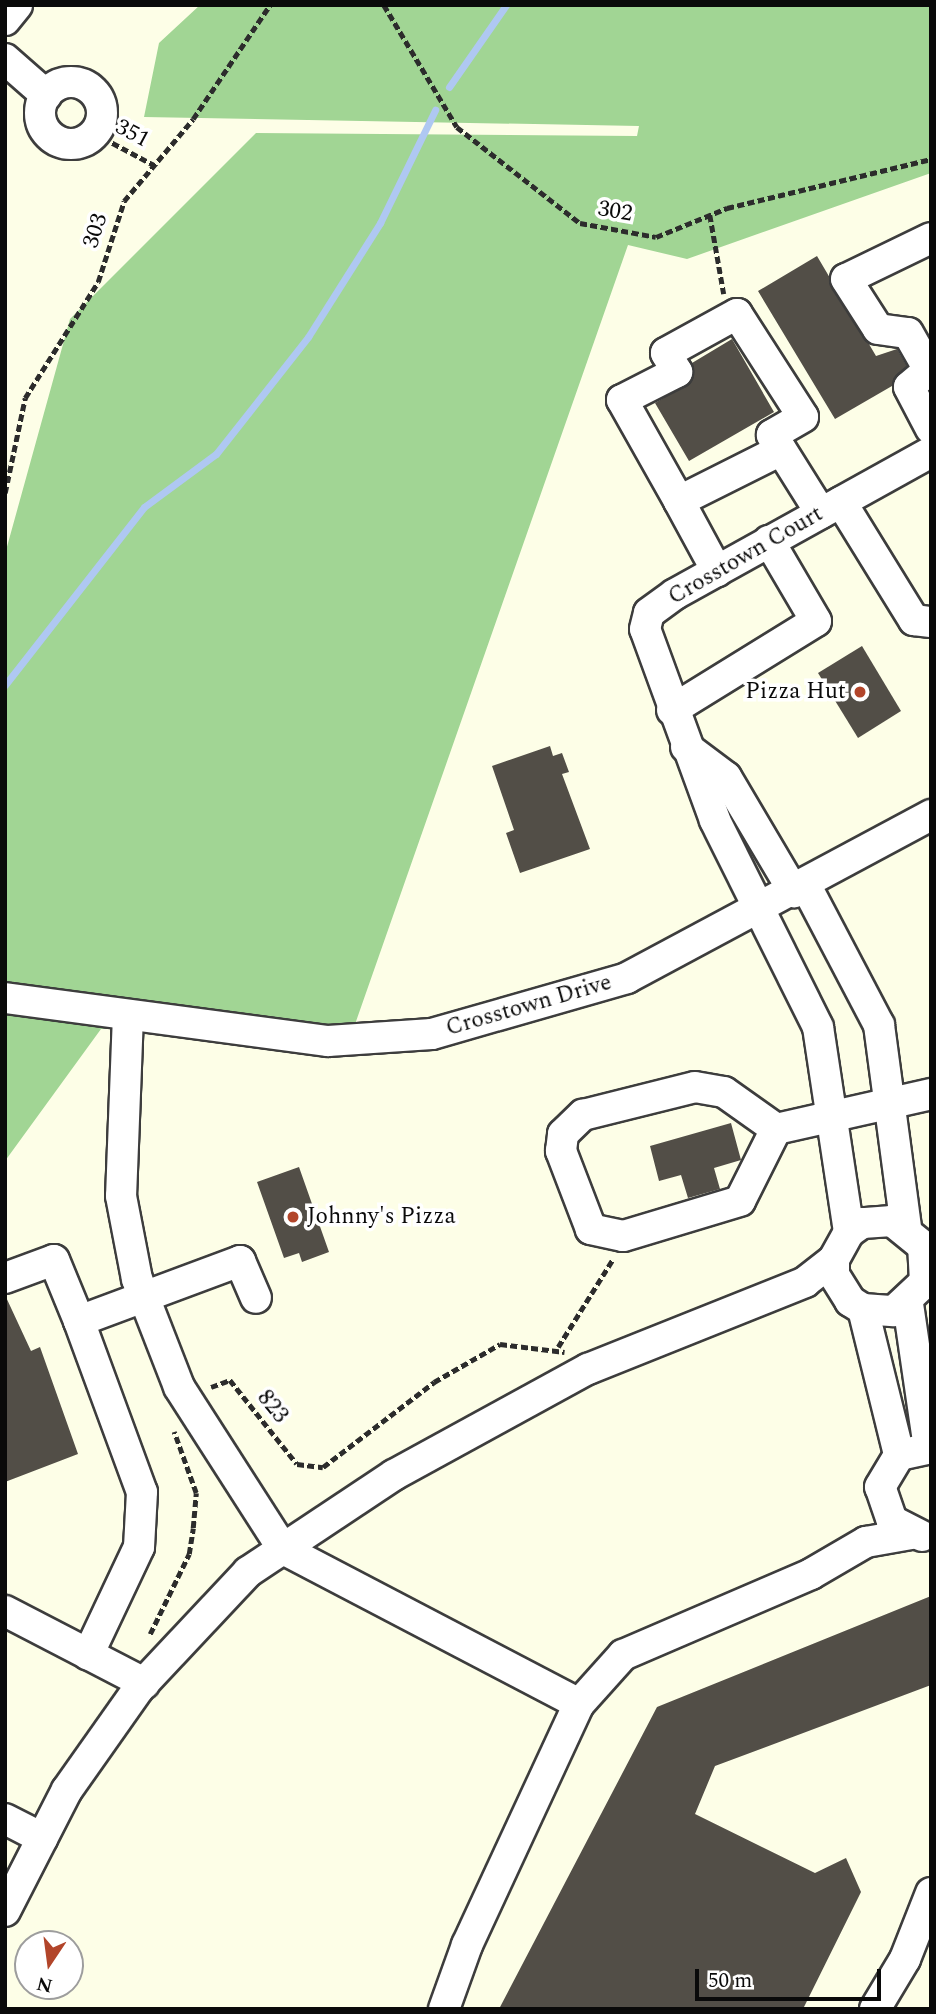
<!DOCTYPE html>
<html>
<head>
<meta charset="utf-8">
<style>
	body { margin:0 }
	#map { position:relative; width:936px; height:2014px; overflow:hidden; background:#fdfee7; font-family:Spectral,serif }
	div>[style] { position:absolute }
	.forest>* { inset:0; background:#a1d594 }
	.stream>* { height:7px; margin:-3.5px; padding:0 3.5px; transform-origin:3.5px; border-radius:3.5px; background:#afc8f2 }
	.building>* { inset:0; background:#524e47 }
	.path>* { height:4.5px; margin-top:-2.25px; transform-origin:0; background:repeating-linear-gradient(90deg,#2c2c2c 0 7px,transparent 0 10.5px) }
	.roads { filter:drop-shadow(2px 0 #3d3d3d) drop-shadow(-2px 0 #3d3d3d) drop-shadow(0 2px #3d3d3d) drop-shadow(0 -2px #3d3d3d) }
	.minor>* { height:30px; margin:-15px; padding:0 15px; transform-origin:15px; border-radius:15px; background:#fff }
	.minor>.ring { margin:-15px; padding:0; box-sizing:content-box; background:none; border:30px solid #fff; border-radius:50% }
	.dots>* { width:19px; height:19px; translate:-50% -50%; box-sizing:border-box; border:4px solid #fff; border-radius:50% }
	span { translate:-50% -50%; white-space:nowrap; text-align:center; line-height:1.15; -webkit-text-stroke:7px #fff; paint-order:stroke }
	.street-label { font-size:23px; color:#0a0a0a }
	.poi-label { font-size:23px; color:#0a0a0a }
	.right { translate:-100% -50%; text-align:right }
	.left { translate:0 -50%; text-align:left }
	.frame { position:absolute; inset:0; border:7px solid #0a0a0a; pointer-events:none }
	.north { position:absolute; left:14px; top:1930px; width:70px; height:70px; box-sizing:border-box; background:#fff; border:2px solid #9d9d9d; border-radius:50%; rotate:193deg; font-size:19px; font-weight:700; line-height:28px; text-align:center; color:#0a0a0a }
	.north::after { content:''; display:block; margin:auto; width:24px; height:32px; background:#b2452a; clip-path:polygon(50% 0,100% 100%,50% 72%,0 100%) }
	.scale { position:absolute; left:695px; top:1969px; width:186px; height:32px; box-sizing:border-box; border:4px solid #0a0a0a; border-top:0; padding-left:9px; font-size:21px; line-height:24px; white-space:nowrap; color:#0a0a0a; -webkit-text-stroke:5px #fff; paint-order:stroke }
</style>
</head>
<body>
<div id="map">
	<div class="forest">
		<div style="clip-path:polygon(200px 5px,931px 5px,931px 173px,687px 259px,628px 245px,353px 1030px,101px 1029px,5px 1161px,5px 554px,70px 319px,256px 133px,637px 136px,639px 126px,144px 117px,159px 43px)"></div>
	</div>
	<div class="stream">
		<div style="left:449px;top:87px;width:100px;rotate:-55.2deg"></div>
		<div style="left:5px;top:685px;width:226px;rotate:-52deg"></div>
		<div style="left:144px;top:507px;width:89px;rotate:-36.4deg"></div>
		<div style="left:216px;top:454px;width:149px;rotate:-51.8deg"></div>
		<div style="left:308px;top:337px;width:135px;rotate:-57.7deg"></div>
		<div style="left:380px;top:223px;width:126px;rotate:-64deg"></div>
	</div>
	<div class="building">
		<div style="clip-path:polygon(817px 256px,876px 356px,897px 349px,907px 366px,892px 386px,835px 419px,758px 291px)"></div>
		<div style="clip-path:polygon(732px 339px,774px 412px,689px 461px,655px 403px,691px 382px,692px 363px)"></div>
		<div style="clip-path:polygon(862px 646px,901px 711px,858px 738px,818px 673px)"></div>
		<div style="clip-path:polygon(550px 746px,553px 756px,562px 753px,569px 772px,562px 774px,590px 849px,520px 873px,506px 833px,514px 830px,492px 766px)"></div>
		<div style="clip-path:polygon(731px 1123px,741px 1160px,714px 1168px,720px 1189px,688px 1198px,681px 1175px,659px 1181px,650px 1146px)"></div>
		<div style="clip-path:polygon(299px 1167px,329px 1252px,302px 1262px,299px 1253px,284px 1258px,257px 1182px)"></div>
		<div style="clip-path:polygon(5px 1295px,31px 1351px,40px 1347px,78px 1454px,5px 1482px)"></div>
		<div style="clip-path:polygon(931px 1596px,931px 1685px,715px 1766px,695px 1814px,815px 1873px,846px 1858px,861px 1892px,803px 2009px,499px 2009px,657px 1707px)"></div>
	</div>
	<div class="path">
		<div style="left:384px;top:5px;width:142px;rotate:59.1deg"></div>
		<div style="left:457px;top:127px;width:156px;rotate:38deg"></div>
		<div style="left:580px;top:223px;width:77px;rotate:10.4deg"></div>
		<div style="left:656px;top:237px;width:77px;rotate:-22.2deg"></div>
		<div style="left:727px;top:208px;width:210px;rotate:-13.5deg"></div>
		<div style="left:94px;top:133px;width:68px;rotate:28.1deg"></div>
		<div style="left:710px;top:215px;width:80px;rotate:80deg"></div>
		<div style="left:5px;top:493px;width:97px;rotate:-78.1deg"></div>
		<div style="left:25px;top:398px;width:137px;rotate:-57.8deg"></div>
		<div style="left:98px;top:282px;width:85px;rotate:-72.2deg"></div>
		<div style="left:124px;top:201px;width:107px;rotate:-49.9deg"></div>
		<div style="left:193px;top:119px;width:138px;rotate:-56deg"></div>
		<div style="left:558px;top:1347px;width:104px;rotate:-58deg"></div>
		<div style="left:211px;top:1387px;width:20px;rotate:-20deg"></div>
		<div style="left:230px;top:1380px;width:107px;rotate:51.4deg"></div>
		<div style="left:297px;top:1464px;width:26px;rotate:7deg"></div>
		<div style="left:323px;top:1467px;width:140px;rotate:-37.4deg"></div>
		<div style="left:434px;top:1382px;width:76px;rotate:-29.9deg"></div>
		<div style="left:500px;top:1344px;width:65px;rotate:7deg"></div>
		<div style="left:150px;top:1634px;width:89px;rotate:-64deg"></div>
		<div style="left:189px;top:1554px;width:26px;rotate:-81deg"></div>
		<div style="left:193px;top:1528px;width:35px;rotate:-85deg"></div>
		<div style="left:196px;top:1493px;width:65px;rotate:-109.8deg"></div>
	</div>
	<div class="roads">
		<div class="minor">
			<div style="left:5px;top:20px;width:19px;rotate:-51deg"></div>
			<div style="left:5px;top:59px;width:55px;rotate:41.3deg"></div>
			<div class="ring" style="left:40px;top:82px;width:32px;height:32px"></div>
			<div style="left:931px;top:238px;width:94px;rotate:154.2deg"></div>
			<div style="left:846px;top:279px;width:59px;rotate:57.4deg"></div>
			<div style="left:878px;top:329px;width:30px;rotate:8deg"></div>
			<div style="left:908px;top:333px;width:43px;rotate:60.4deg"></div>
			<div style="left:929px;top:370px;width:26px;rotate:140deg"></div>
			<div style="left:909px;top:387px;width:47px;rotate:62.4deg"></div>
			<div style="left:781px;top:450px;width:114px;rotate:153.4deg"></div>
			<div style="left:679px;top:501px;width:116px;rotate:-119.4deg"></div>
			<div style="left:622px;top:400px;width:62px;rotate:-27deg"></div>
			<div style="left:677px;top:372px;width:22px;rotate:-120deg"></div>
			<div style="left:666px;top:353px;width:81px;rotate:-28.8deg"></div>
			<div style="left:737px;top:314px;width:122px;rotate:57.3deg"></div>
			<div style="left:803px;top:417px;width:36px;rotate:150deg"></div>
			<div style="left:772px;top:435px;width:92px;rotate:57.9deg"></div>
			<div style="left:679px;top:501px;width:80px;rotate:61.5deg"></div>
			<div style="left:841px;top:502px;width:139px;rotate:58.3deg"></div>
			<div style="left:914px;top:620px;width:17px;rotate:7deg"></div>
			<div style="left:672px;top:710px;width:169px;rotate:-31.7deg"></div>
			<div style="left:816px;top:621px;width:93px;rotate:-120.4deg"></div>
			<div style="left:686px;top:747px;width:50px;rotate:36.9deg"></div>
			<div style="left:726px;top:777px;width:134px;rotate:59.4deg"></div>
			<div style="left:806px;top:886px;width:157px;rotate:62.3deg"></div>
			<div style="left:879px;top:1025px;width:204px;rotate:82.4deg"></div>
			<div style="left:5px;top:998px;width:326px;rotate:7.6deg"></div>
			<div style="left:328px;top:1041px;width:104px;rotate:-3.9deg"></div>
			<div style="left:432px;top:1034px;width:203px;rotate:-16deg"></div>
			<div style="left:627px;top:978px;width:345px;rotate:-28.2deg"></div>
			<div style="left:128px;top:1015px;width:181px;rotate:92.2deg"></div>
			<div style="left:121px;top:1196px;width:85px;rotate:79.1deg"></div>
			<div style="left:137px;top:1279px;width:116px;rotate:68.7deg"></div>
			<div style="left:179px;top:1387px;width:193px;rotate:57.3deg"></div>
			<div style="left:283px;top:1549px;width:334px;rotate:27.6deg"></div>
			<div style="left:695px;top:1087px;width:29px;rotate:10deg"></div>
			<div style="left:724px;top:1092px;width:64px;rotate:35.4deg"></div>
			<div style="left:776px;top:1129px;width:80px;rotate:116.6deg"></div>
			<div style="left:740px;top:1201px;width:122px;rotate:163.3deg"></div>
			<div style="left:623px;top:1236px;width:33px;rotate:-168deg"></div>
			<div style="left:591px;top:1229px;width:84px;rotate:-111deg"></div>
			<div style="left:561px;top:1151px;width:17px;rotate:-83deg"></div>
			<div style="left:563px;top:1134px;width:28px;rotate:-44deg"></div>
			<div style="left:583px;top:1115px;width:115px;rotate:-14deg"></div>
			<div style="left:776px;top:1129px;width:159px;rotate:-12.7deg"></div>
			<div style="left:849px;top:1232px;width:207px;rotate:-98.6deg"></div>
			<div style="left:818px;top:1027px;width:231px;rotate:-116.5deg"></div>
			<div style="left:715px;top:820px;width:203px;rotate:-110.1deg"></div>
			<div style="left:645px;top:629px;width:16px;rotate:-76deg"></div>
			<div style="left:649px;top:613px;width:32px;rotate:-36deg"></div>
			<div style="left:675px;top:594px;width:293px;rotate:-29deg"></div>
			<div style="left:5px;top:1278px;width:52px;rotate:-20.2deg"></div>
			<div style="left:54px;top:1260px;width:66px;rotate:67.7deg"></div>
			<div style="left:79px;top:1321px;width:172px;rotate:-20.4deg"></div>
			<div style="left:240px;top:1261px;width:40px;rotate:66.6deg"></div>
			<div style="left:908px;top:1304px;width:146px;rotate:81.7deg"></div>
			<div style="left:863px;top:1309px;width:31px;rotate:4deg"></div>
			<div style="left:894px;top:1311px;width:42px;rotate:-43.1deg"></div>
			<div style="left:925px;top:1282px;width:36px;rotate:-93deg"></div>
			<div style="left:923px;top:1246px;width:40px;rotate:-141deg"></div>
			<div style="left:892px;top:1221px;width:30px;rotate:176deg"></div>
			<div style="left:862px;top:1223px;width:16px;rotate:145deg"></div>
			<div style="left:849px;top:1232px;width:31px;rotate:119deg"></div>
			<div style="left:834px;top:1259px;width:16px;rotate:90deg"></div>
			<div style="left:834px;top:1275px;width:31px;rotate:58deg"></div>
			<div style="left:850px;top:1301px;width:15px;rotate:32deg"></div>
			<div style="left:863px;top:1309px;width:150px;rotate:76.1deg"></div>
			<div style="left:79px;top:1321px;width:182px;rotate:69.8deg"></div>
			<div style="left:142px;top:1492px;width:55px;rotate:93.1deg"></div>
			<div style="left:139px;top:1547px;width:119px;rotate:115.3deg"></div>
			<div style="left:922px;top:1536px;width:34px;rotate:-153deg"></div>
			<div style="left:892px;top:1521px;width:36px;rotate:-109deg"></div>
			<div style="left:880px;top:1487px;width:37px;rotate:-59deg"></div>
			<div style="left:899px;top:1455px;width:33px;rotate:-12deg"></div>
			<div style="left:5px;top:1611px;width:157px;rotate:27.4deg"></div>
			<div style="left:5px;top:1819px;width:42px;rotate:27.2deg"></div>
			<div style="left:5px;top:1911px;width:136px;rotate:-62.9deg"></div>
			<div style="left:67px;top:1790px;width:125px;rotate:-54.8deg"></div>
			<div style="left:139px;top:1688px;width:159px;rotate:-46.8deg"></div>
			<div style="left:248px;top:1572px;width:175px;rotate:-33.6deg"></div>
			<div style="left:394px;top:1475px;width:221px;rotate:-28.7deg"></div>
			<div style="left:588px;top:1369px;width:234px;rotate:-21.8deg"></div>
			<div style="left:805px;top:1282px;width:37px;rotate:-38deg"></div>
			<div style="left:444px;top:2009px;width:68px;rotate:-70.2deg"></div>
			<div style="left:467px;top:1945px;width:266px;rotate:-65.1deg"></div>
			<div style="left:579px;top:1704px;width:66px;rotate:-48.1deg"></div>
			<div style="left:623px;top:1655px;width:205px;rotate:-23.3deg"></div>
			<div style="left:811px;top:1574px;width:64px;rotate:-30.2deg"></div>
			<div style="left:866px;top:1542px;width:46px;rotate:-10.1deg"></div>
			<div style="left:875px;top:2009px;width:58px;rotate:-59deg"></div>
			<div style="left:905px;top:1959px;width:71px;rotate:-68.5deg"></div>
		</div>
	</div>
	<div class="dots">
		<div style="left:860px;top:692px;background:#b2452a"></div>
		<div style="left:293px;top:1217px;background:#b2452a"></div>
	</div>
	<div class="street-label">
		<span style="left:132px;top:134px;rotate:28deg">351</span>
		<span style="left:615px;top:212px;rotate:10deg">302</span>
		<span style="left:96px;top:231px;rotate:-72deg">303</span>
		<span style="left:746px;top:556px;rotate:-30deg">Crosstown Court</span>
		<span style="left:529px;top:1006px;rotate:-16deg">Crosstown Drive</span>
		<span style="left:272px;top:1407px;rotate:51deg">823</span>
	</div>
	<div class="poi-label">
		<span class="right" style="left:846px;top:692px">Pizza Hut</span>
		<span class="left" style="left:307px;top:1217px">Johnny's Pizza</span>
	</div>
	<div class="frame"></div>
	<div class="north">N</div>
	<div class="scale">50 m</div>
</div>
</body>
</html>
